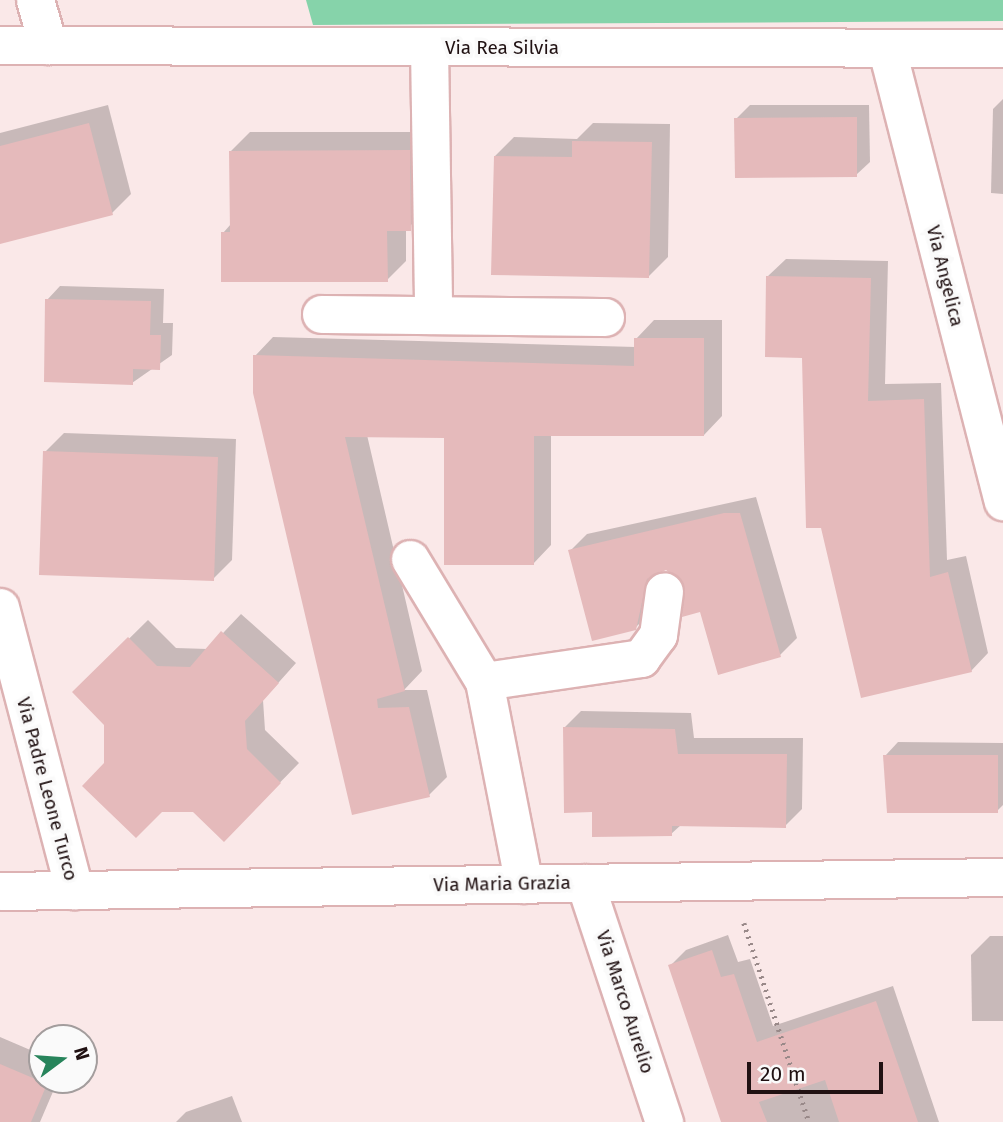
<!DOCTYPE html>
<html>
<head>
<meta charset="utf-8">
<style>
	body { margin:0 }
	#map { position:relative; width:1003px; height:1122px; overflow:hidden; background:#fae8e8; font-family:"Fira Sans",sans-serif }
	div>[style] { position:absolute }
	.green>* { inset:0; background:#86d3aa }
	.shadow>* { inset:0; background:#0003 }
	.building>* { inset:0; background:#e5babb }
	.path>* { height:4.5px; margin-top:-2.25px; transform-origin:0; background:repeating-linear-gradient(90deg,#998989 0 2px,transparent 0 7px) }
	.roads { filter:drop-shadow(2px 0 #ddb2b3) drop-shadow(-2px 0 #ddb2b3) drop-shadow(0 2px #ddb2b3) drop-shadow(0 -2px #ddb2b3) }
	.minor>* { height:37px; margin:-18.5px; padding:0 18.5px; transform-origin:18.5px; border-radius:18.5px; background:#fff }
	span { translate:-50% -50%; white-space:nowrap; text-align:center; line-height:1.15; -webkit-text-stroke:7px #fafafa; paint-order:stroke }
	.street-label { font-size:19px; color:#201112 }
	.north { position:absolute; left:28px; top:1024px; width:70px; height:70px; box-sizing:border-box; background:#fafafa; border:2px solid #a39d9d; border-radius:50%; rotate:74deg; font-size:19px; font-weight:700; line-height:28px; text-align:center; color:#201112 }
	.north::after { content:''; display:block; margin:auto; width:24px; height:32px; background:#27845b; clip-path:polygon(50% 0,100% 100%,50% 72%,0 100%) }
	.scale { position:absolute; left:747px; top:1062px; width:136px; height:32px; box-sizing:border-box; border:4px solid #201112; border-top:0; padding-left:9px; font-size:21px; line-height:24px; white-space:nowrap; color:#201112; -webkit-text-stroke:5px #fafafa; paint-order:stroke }
</style>
</head>
<body>
<div id="map">
	<div class="green">
		<div style="clip-path:polygon(306px 0,1003px 0,1003px 21px,313px 25px)"></div>
	</div>
	<div class="shadow">
		<div style="clip-path:polygon(1003px 99px,1003px 194px,991px 193px,993px 109px)"></div>
		<div style="clip-path:polygon(108px 105px,131px 194px,112px 213px,0 242px,0 133px)"></div>
		<div style="clip-path:polygon(750px 105px,869px 105px,870px 162px,856px 175px,736px 119px)"></div>
		<div style="clip-path:polygon(593px 123px,670px 124px,668px 257px,649px 276px,495px 156px,514px 137px,577px 139px)"></div>
		<div style="clip-path:polygon(250px 132px,428px 132px,429px 210px,406px 229px,406px 261px,387px 280px,223px 233px,231px 224px,231px 151px)"></div>
		<div style="clip-path:polygon(786px 259px,888px 261px,885px 384px,941px 383px,947px 560px,966px 556px,988px 653px,971px 671px,803px 356px,768px 276px)"></div>
		<div style="clip-path:polygon(60px 286px,164px 289px,163px 323px,173px 323px,172px 355px,132px 383px,47px 300px)"></div>
		<div style="clip-path:polygon(654px 320px,722px 320px,722px 416px,704px 435px,551px 434px,551px 545px,533px 564px,446px 436px,367px 435px,422px 671px,404px 690px,427px 690px,447px 777px,429px 795px,353px 813px,255px 356px,273px 337px,636px 347px,636px 339px)"></div>
		<div style="clip-path:polygon(64px 433px,236px 439px,232px 560px,213px 579px,45px 452px)"></div>
		<div style="clip-path:polygon(756px 497px,797px 638px,780px 655px,701px 610px,668px 568px,661px 571px,652px 611px,635px 628px,570px 551px,587px 534px)"></div>
		<div style="clip-path:polygon(241px 614px,296px 663px,263px 700px,265px 730px,299px 763px,224px 840px,194px 810px,106px 764px,106px 724px,75px 692px,148px 620px,176px 648px,208px 649px)"></div>
		<div style="clip-path:polygon(581px 711px,691px 713px,694px 738px,803px 738px,802px 809px,785px 826px,681px 825px,671px 834px,594px 810px,564px 728px)"></div>
		<div style="clip-path:polygon(898px 742px,1003px 743px,1003px 805px,997px 811px,885px 756px)"></div>
		<div style="clip-path:polygon(728px 935px,738px 962px,750px 959px,773px 1026px,893px 986px,939px 1122px,724px 1122px,670px 966px,686px 950px)"></div>
		<div style="clip-path:polygon(990px 936px,1003px 936px,1003px 1021px,972px 1021px,971px 955px)"></div>
		<div style="clip-path:polygon(0 1037px,42px 1055px,42px 1080px,58px 1080px,40px 1122px,0 1122px)"></div>
		<div style="clip-path:polygon(232px 1096px,242px 1122px,176px 1122px,186px 1112px)"></div>
	</div>
	<div class="building">
		<div style="clip-path:polygon(857px 117px,857px 177px,735px 178px,734px 118px)"></div>
		<div style="clip-path:polygon(89px 123px,113px 215px,0 244px,0 146px)"></div>
		<div style="clip-path:polygon(572px 141px,652px 142px,649px 278px,491px 275px,494px 156px,572px 157px)"></div>
		<div style="clip-path:polygon(410px 150px,411px 231px,387px 231px,388px 282px,221px 282px,221px 232px,230px 232px,229px 151px)"></div>
		<div style="clip-path:polygon(766px 276px,871px 278px,868px 401px,924px 399px,930px 577px,948px 572px,972px 672px,861px 698px,821px 528px,806px 528px,802px 358px,765px 357px)"></div>
		<div style="clip-path:polygon(45px 299px,151px 301px,150px 335px,161px 335px,160px 370px,133px 369px,133px 385px,44px 382px)"></div>
		<div style="clip-path:polygon(634px 338px,704px 338px,704px 436px,534px 436px,534px 565px,444px 565px,444px 438px,345px 437px,405px 691px,377px 699px,378px 708px,409px 707px,430px 797px,352px 815px,253px 393px,253px 355px,634px 366px)"></div>
		<div style="clip-path:polygon(43px 451px,218px 457px,214px 581px,39px 575px)"></div>
		<div style="clip-path:polygon(724px 513px,740px 513px,781px 657px,718px 675px,700px 612px,682px 617px,684px 584px,666px 570px,647px 579px,636px 630px,592px 641px,568px 550px)"></div>
		<div style="clip-path:polygon(221px 631px,279px 683px,245px 721px,247px 749px,281px 783px,224px 842px,193px 812px,162px 812px,136px 838px,82px 786px,104px 763px,104px 725px,72px 692px,128px 637px,157px 666px,190px 667px)"></div>
		<div style="clip-path:polygon(563px 727px,675px 729px,678px 754px,787px 754px,786px 828px,672px 826px,672px 836px,592px 837px,592px 812px,564px 813px)"></div>
		<div style="clip-path:polygon(883px 755px,998px 755px,998px 813px,887px 813px)"></div>
		<div style="clip-path:polygon(712px 950px,721px 977px,734px 974px,757px 1042px,876px 1001px,918px 1122px,839px 1122px,825px 1080px,759px 1102px,767px 1122px,721px 1122px,668px 965px)"></div>
		<div style="clip-path:polygon(0 1064px,47px 1084px,31px 1122px,0 1122px)"></div>
	</div>
	<div class="path">
		<div style="left:744px;top:923px;width:209px;rotate:71.9deg"></div>
	</div>
	<div class="roads">
		<div class="minor">
			<div style="left:35px;top:0;width:47px;rotate:73.9deg"></div>
			<div style="left:0;top:45px;width:1003px;rotate:0.17deg"></div>
			<div style="left:429px;top:47px;width:268px;rotate:89.1deg"></div>
			<div style="left:887px;top:50px;width:466px;rotate:75.6deg"></div>
			<div style="left:321px;top:314px;width:284px;rotate:0.6deg"></div>
			<div style="left:410px;top:559px;width:143px;rotate:58.8deg"></div>
			<div style="left:484px;top:681px;width:207px;rotate:78.9deg"></div>
			<div style="left:0;top:607px;width:293px;rotate:75.3deg"></div>
			<div style="left:484px;top:681px;width:159px;rotate:-8.3deg"></div>
			<div style="left:641px;top:658px;width:29px;rotate:-54deg"></div>
			<div style="left:658px;top:635px;width:44px;rotate:-82.2deg"></div>
			<div style="left:585px;top:883px;width:252px;rotate:71.7deg"></div>
			<div style="left:0;top:891px;width:1003px;rotate:-0.8deg"></div>
		</div>
	</div>
	<div class="street-label">
		<span style="left:502px;top:48px">Via Rea Silvia</span>
		<span style="left:945px;top:276px;rotate:76deg">Via Angelica</span>
		<span style="left:47px;top:789px;rotate:75deg">Via Padre Leone Turco</span>
		<span style="left:502px;top:884px;rotate:-1deg">Via Maria Grazia</span>
		<span style="left:625px;top:1002px;rotate:72deg">Via Marco Aurelio</span>
	</div>
	<div class="north">N</div>
	<div class="scale">20 m</div>
</div>
</body>
</html>
